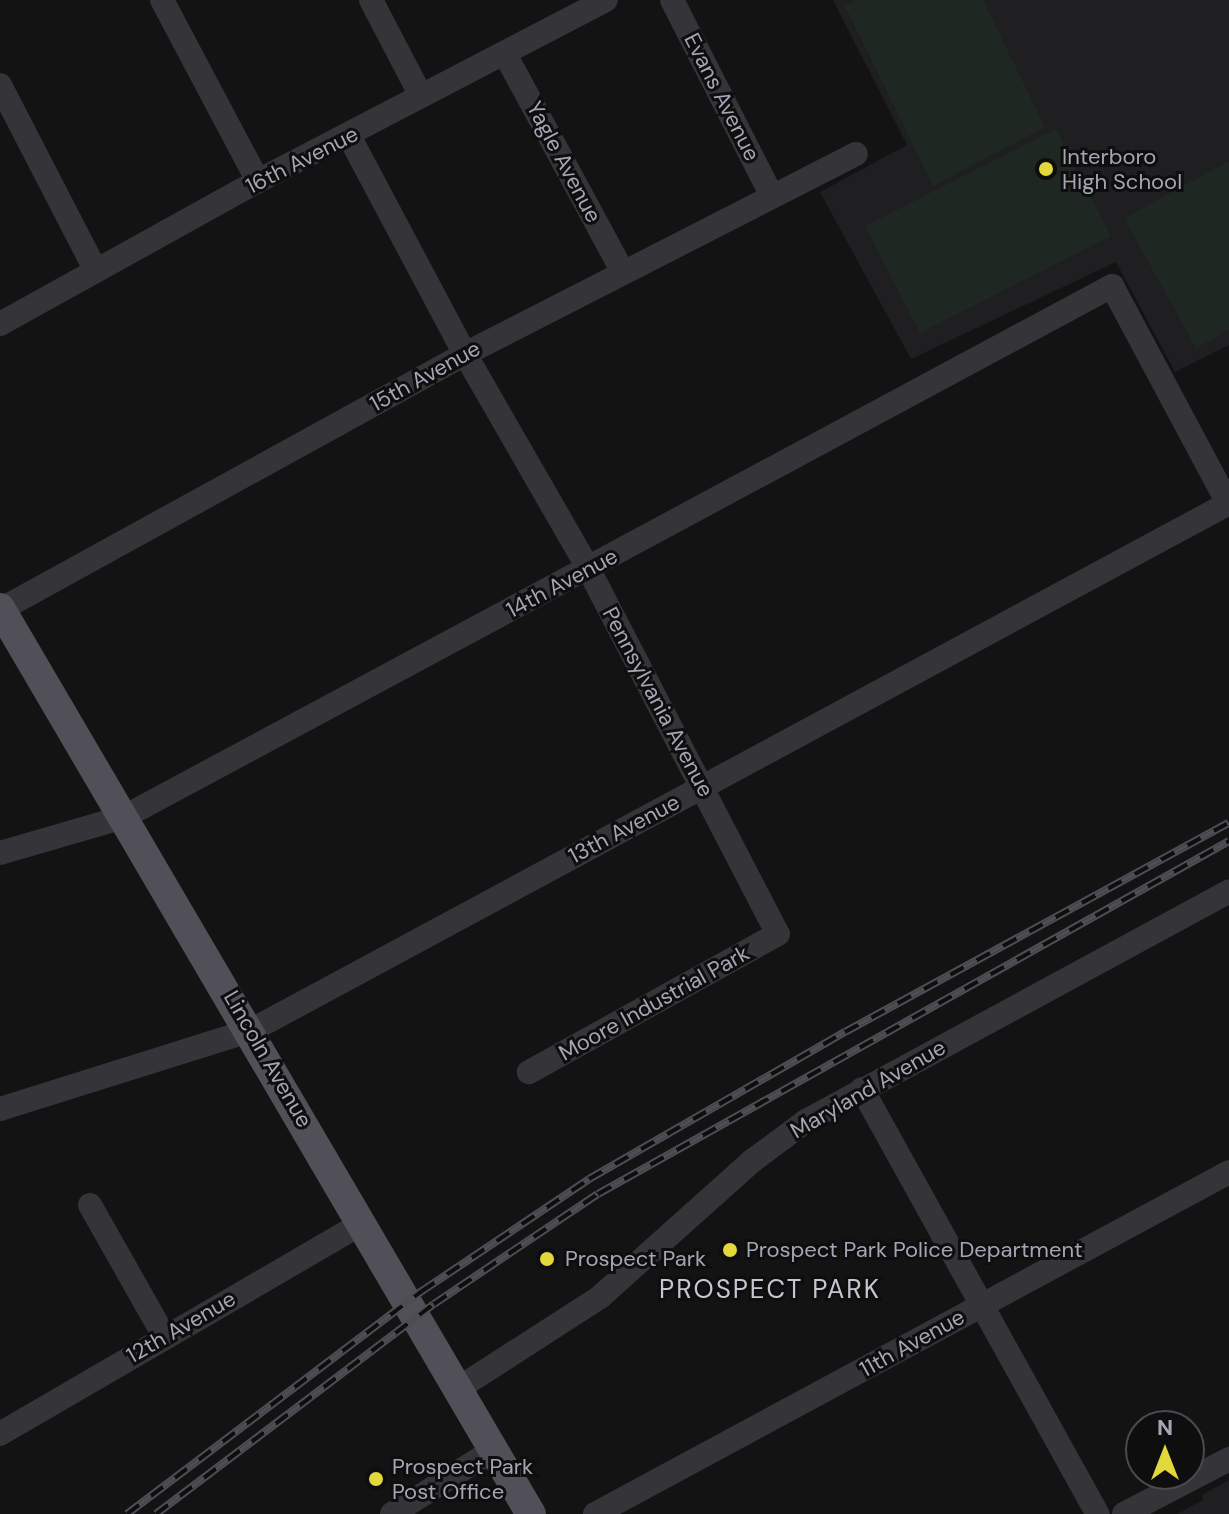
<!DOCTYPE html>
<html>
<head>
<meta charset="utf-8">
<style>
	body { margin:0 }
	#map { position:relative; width:1229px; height:1514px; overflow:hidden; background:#131314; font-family:"DM Sans",sans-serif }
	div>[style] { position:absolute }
	.built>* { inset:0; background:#1f1f21 }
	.green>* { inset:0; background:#1f2722 }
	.minor>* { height:24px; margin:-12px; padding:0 12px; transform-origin:12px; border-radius:12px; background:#353439 }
	.major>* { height:30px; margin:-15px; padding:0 15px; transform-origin:15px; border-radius:15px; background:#515058 }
	.rail>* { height:8px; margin-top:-4px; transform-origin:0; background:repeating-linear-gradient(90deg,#0e0e0f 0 15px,#4d4d54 0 30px); box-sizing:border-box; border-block:2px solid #4d4d54 }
	.dots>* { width:22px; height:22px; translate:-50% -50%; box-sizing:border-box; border:4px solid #0e0e0f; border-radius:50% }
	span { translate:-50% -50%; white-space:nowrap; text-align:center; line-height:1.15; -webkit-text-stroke:6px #0e0e0f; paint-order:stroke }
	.street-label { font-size:22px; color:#a5a6b4 }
	.poi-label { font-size:22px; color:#a5a6b4 }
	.left { translate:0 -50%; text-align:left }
	.quarter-label { font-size:26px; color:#c6c6d0; letter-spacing:2px }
	.north { position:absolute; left:1125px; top:1410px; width:80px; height:80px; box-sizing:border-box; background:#0e0e0f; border:2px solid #4a4b51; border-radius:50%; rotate:0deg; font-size:22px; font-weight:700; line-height:32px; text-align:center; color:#a5a6b4 }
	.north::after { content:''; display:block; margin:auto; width:28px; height:36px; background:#e3d83b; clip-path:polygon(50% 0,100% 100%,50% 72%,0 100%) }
</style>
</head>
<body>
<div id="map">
	<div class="built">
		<div style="clip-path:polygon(833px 0,1229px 0,1229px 345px,1175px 372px,1116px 262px,911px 359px,820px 192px,907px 145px)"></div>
		<div style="clip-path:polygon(1229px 1480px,1229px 1514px,1177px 1514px,1203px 1500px,1202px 1495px)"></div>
	</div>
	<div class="green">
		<div style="clip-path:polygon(856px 0,983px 0,1045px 127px,933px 186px,845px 6px)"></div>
		<div style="clip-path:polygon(1056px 129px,1111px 236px,920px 333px,865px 226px)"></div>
		<div style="clip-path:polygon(1229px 161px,1229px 330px,1196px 348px,1124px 218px)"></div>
	</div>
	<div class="minor">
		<div style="left:162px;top:0;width:205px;rotate:62.1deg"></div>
		<div style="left:371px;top:0;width:108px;rotate:62.5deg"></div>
		<div style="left:672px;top:0;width:218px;rotate:63deg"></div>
		<div style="left:505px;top:54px;width:246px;rotate:61.6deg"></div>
		<div style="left:0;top:85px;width:209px;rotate:62.7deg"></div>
		<div style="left:349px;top:136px;width:247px;rotate:62deg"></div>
		<div style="left:465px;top:354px;width:247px;rotate:60.1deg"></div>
		<div style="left:588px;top:568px;width:412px;rotate:62.6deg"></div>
		<div style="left:778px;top:934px;width:285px;rotate:151deg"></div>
		<div style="left:0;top:324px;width:295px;rotate:-29deg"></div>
		<div style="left:258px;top:181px;width:392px;rotate:-27.5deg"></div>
		<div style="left:0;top:610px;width:531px;rotate:-28.83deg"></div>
		<div style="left:465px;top:354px;width:439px;rotate:-27.1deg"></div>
		<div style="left:0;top:853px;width:129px;rotate:-16.2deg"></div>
		<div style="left:124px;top:817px;width:1122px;rotate:-28.26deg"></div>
		<div style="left:1112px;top:286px;width:248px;rotate:61.9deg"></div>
		<div style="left:862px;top:1089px;width:486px;rotate:61deg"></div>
		<div style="left:0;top:1109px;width:264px;rotate:-17.4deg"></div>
		<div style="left:252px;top:1030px;width:1110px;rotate:-28.34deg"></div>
		<div style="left:90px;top:1205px;width:150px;rotate:60.5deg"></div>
		<div style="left:459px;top:1388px;width:168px;rotate:-32.8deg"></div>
		<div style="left:600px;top:1297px;width:204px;rotate:-41.8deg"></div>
		<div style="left:752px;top:1161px;width:67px;rotate:-36.5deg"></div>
		<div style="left:806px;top:1121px;width:481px;rotate:-28.5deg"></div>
		<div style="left:0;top:1434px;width:420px;rotate:-30.2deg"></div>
		<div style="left:392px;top:1514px;width:122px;rotate:-32.3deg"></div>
		<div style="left:595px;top:1514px;width:720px;rotate:-28.34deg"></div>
		<div style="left:1124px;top:1514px;width:119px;rotate:-27.6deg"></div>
	</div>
	<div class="major">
		<div style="left:0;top:608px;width:1050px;rotate:59.63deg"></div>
	</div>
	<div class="rail">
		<div style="left:127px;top:1514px;width:370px;rotate:-37.1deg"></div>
		<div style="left:422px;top:1291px;width:201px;rotate:-33.8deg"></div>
		<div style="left:589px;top:1179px;width:295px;rotate:-29.9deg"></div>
		<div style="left:845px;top:1032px;width:437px;rotate:-28.6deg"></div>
		<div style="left:156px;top:1514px;width:348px;rotate:-37.1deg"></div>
		<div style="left:434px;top:1304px;width:197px;rotate:-33.9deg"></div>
		<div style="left:598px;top:1194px;width:723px;rotate:-29.22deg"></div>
	</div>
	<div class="dots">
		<div style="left:1046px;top:169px;background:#e3d83b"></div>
		<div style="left:730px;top:1250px;background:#e3d83b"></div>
		<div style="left:547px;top:1259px;background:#e3d83b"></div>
		<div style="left:376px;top:1479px;background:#e3d83b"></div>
	</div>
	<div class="street-label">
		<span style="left:722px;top:97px;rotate:63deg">Evans Avenue</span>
		<span style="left:302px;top:160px;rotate:-27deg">16th Avenue</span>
		<span style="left:564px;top:162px;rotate:62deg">Yagle Avenue</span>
		<span style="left:425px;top:376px;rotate:-29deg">15th Avenue</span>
		<span style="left:562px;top:583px;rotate:-28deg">14th Avenue</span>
		<span style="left:658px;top:702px;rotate:62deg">Pennsylvania Avenue</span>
		<span style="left:624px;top:829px;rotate:-28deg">13th Avenue</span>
		<span style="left:654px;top:1003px;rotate:-29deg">Moore Industrial Park</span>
		<span style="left:268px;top:1059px;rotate:60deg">Lincoln Avenue</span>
		<span style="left:868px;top:1089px;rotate:-30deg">Maryland Avenue</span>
		<span style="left:181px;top:1327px;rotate:-30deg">12th Avenue</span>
		<span style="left:912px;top:1343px;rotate:-29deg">11th Avenue</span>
	</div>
	<div class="poi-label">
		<span class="left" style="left:1062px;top:169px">Interboro<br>High School</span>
		<span class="left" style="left:746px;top:1250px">Prospect Park Police Department</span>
		<span class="left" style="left:565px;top:1259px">Prospect Park</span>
		<span class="left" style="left:392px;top:1479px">Prospect Park<br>Post Office</span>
	</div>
	<div class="quarter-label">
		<span style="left:770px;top:1290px">PROSPECT PARK</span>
	</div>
	<div class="north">N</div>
</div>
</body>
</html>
